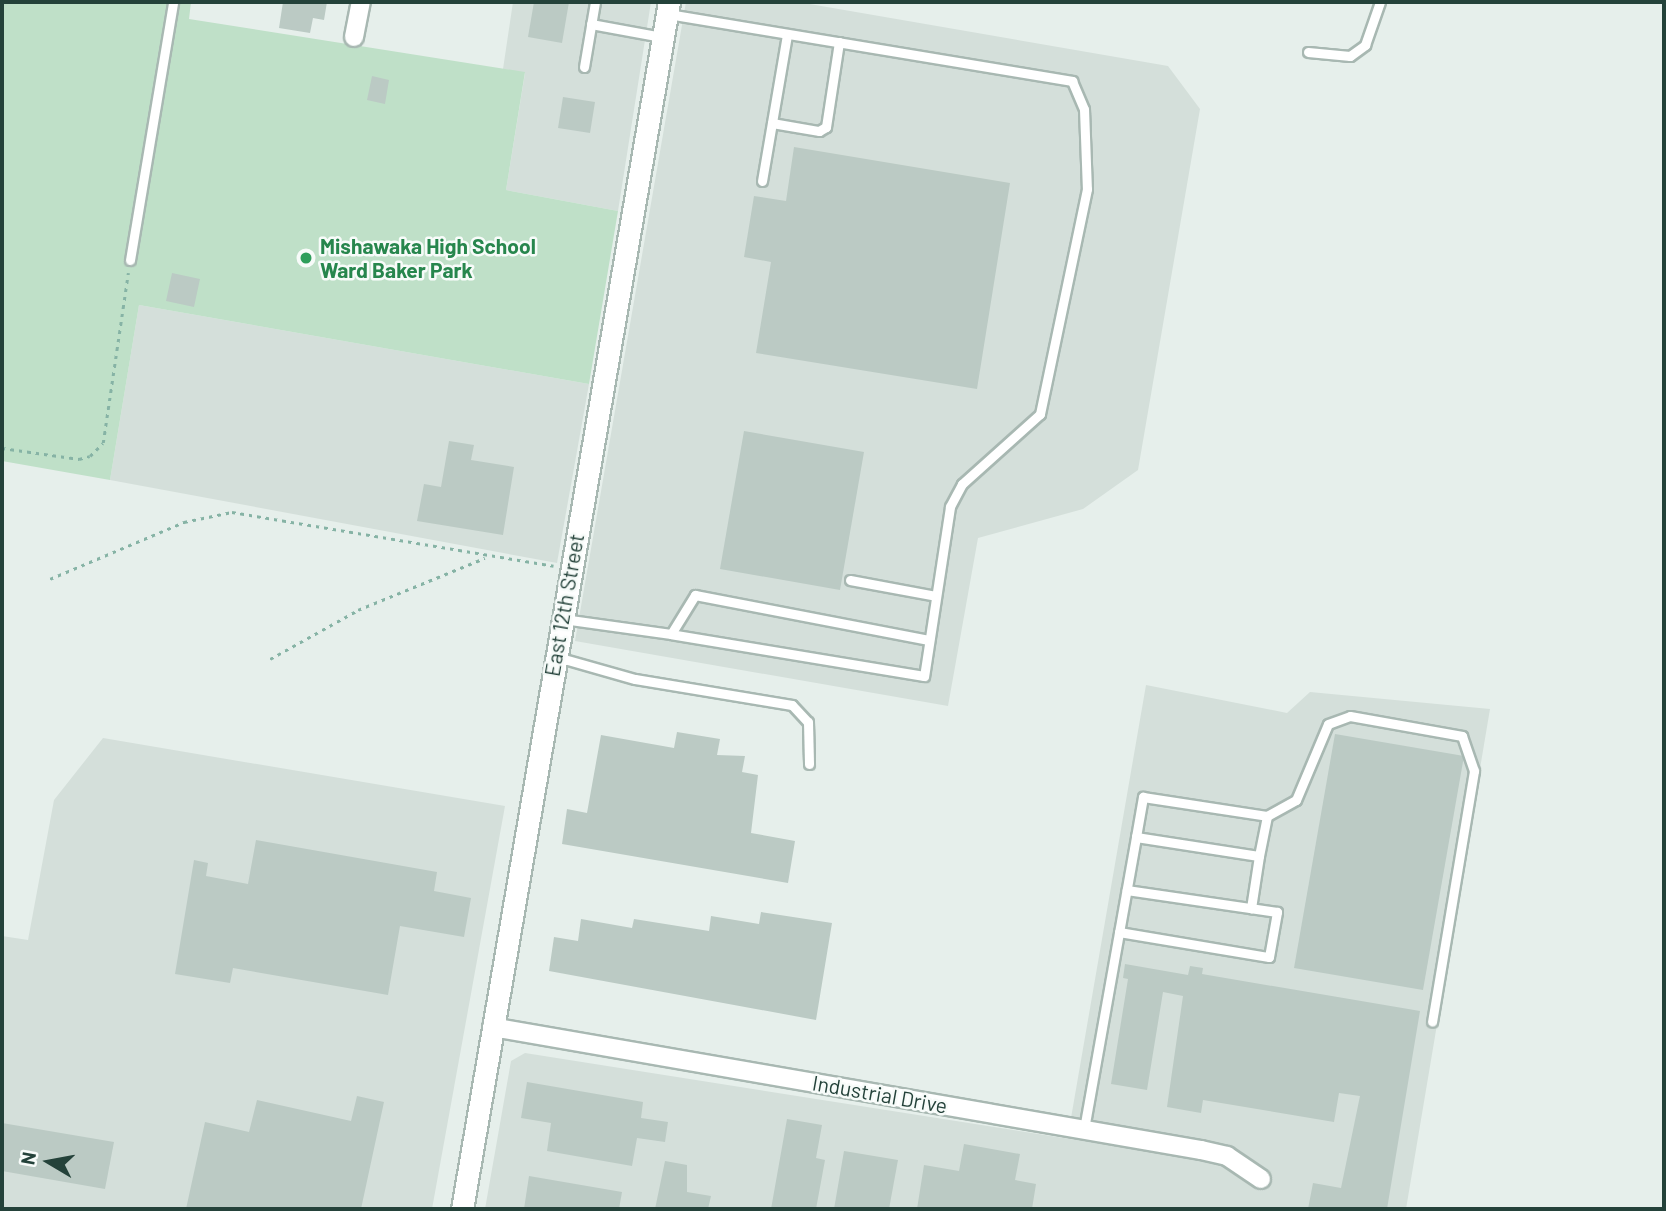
<!DOCTYPE html>
<html>
<head>
<meta charset="utf-8">
<style>
	body { margin:0 }
	#map { position:relative; width:1666px; height:1211px; overflow:hidden; background:#e6efeb; font-family:Barlow,sans-serif }
	div>[style] { position:absolute }
	.built>* { inset:0; background:#d4dfda }
	.green>* { inset:0; background:#bfe0c8 }
	.building>* { inset:0; background:#bbcac4 }
	.path>* { height:2.5px; margin-top:-1.25px; transform-origin:0; background:repeating-linear-gradient(90deg,#86b3a5 0 3.5px,transparent 0 8.5px) }
	.roads { filter:drop-shadow(2px 0 #a8b8b2) drop-shadow(-2px 0 #a8b8b2) drop-shadow(0 2px #a8b8b2) drop-shadow(0 -2px #a8b8b2) }
	.lane>* { height:9px; margin:-4.5px; padding:0 4.5px; transform-origin:4.5px; border-radius:4.5px; background:#fff }
	.street>* { height:18px; margin:-9px; padding:0 9px; transform-origin:9px; border-radius:9px; background:#fff }
	.secondary>* { height:21px; margin:-10.5px; padding:0 10.5px; transform-origin:10.5px; border-radius:10.5px; background:#fff }
	.dots>* { width:19px; height:19px; translate:-50% -50%; box-sizing:border-box; border:4px solid #f7fbf9; border-radius:50% }
	span { translate:-50% -50%; white-space:nowrap; text-align:center; line-height:1.15; -webkit-text-stroke:5px #f7fbf9; paint-order:stroke }
	.leisure-label { font-size:21px; color:#27864d; font-weight:700 }
	.left { translate:0 -50%; text-align:left }
	.street-label { font-size:21px; color:#24423a }
	.frame { position:absolute; inset:0; border:4px solid #24423a; pointer-events:none }
	.north { position:absolute; left:14px; top:1127px; width:70px; height:70px; -webkit-text-stroke:5px #f7fbf9; paint-order:stroke; rotate:280deg; font-size:19px; font-weight:700; line-height:28px; text-align:center; color:#24423a }
	.north::after { content:''; display:block; margin:auto; width:24px; height:32px; background:#24423a; clip-path:polygon(50% 0,100% 100%,50% 72%,0 100%) }
</style>
</head>
<body>
<div id="map">
	<div class="built">
		<div style="clip-path:polygon(513px 2px,651px 2px,618px 211px,506px 190px,525px 73px,503px 69px)"></div>
		<div style="clip-path:polygon(686px 2px,798px 2px,1168px 66px,1200px 109px,1138px 470px,1083px 509px,978px 538px,948px 706px,575px 641px)"></div>
		<div style="clip-path:polygon(139px 305px,589px 384px,557px 563px,110px 480px)"></div>
		<div style="clip-path:polygon(1146px 685px,1287px 713px,1310px 692px,1490px 709px,1406px 1209px,485px 1209px,511px 1061px,525px 1053px,1178px 1156px,1181px 1137px,1071px 1118px)"></div>
		<div style="clip-path:polygon(103px 738px,505px 806px,432px 1209px,2px 1209px,2px 936px,28px 940px,54px 800px)"></div>
	</div>
	<div class="green">
		<div style="clip-path:polygon(2px 2px,191px 2px,189px 19px,525px 72px,506px 190px,618px 211px,589px 384px,139px 305px,110px 480px,2px 461px)"></div>
	</div>
	<div class="building">
		<div style="clip-path:polygon(283px 2px,327px 2px,324px 20px,313px 18px,310px 33px,279px 28px)"></div>
		<div style="clip-path:polygon(534px 2px,569px 2px,562px 43px,528px 37px)"></div>
		<div style="clip-path:polygon(372px 76px,389px 80px,385px 104px,367px 100px)"></div>
		<div style="clip-path:polygon(563px 97px,595px 102px,590px 133px,558px 128px)"></div>
		<div style="clip-path:polygon(794px 147px,1010px 183px,977px 389px,756px 353px,771px 262px,744px 257px,754px 196px,786px 201px)"></div>
		<div style="clip-path:polygon(172px 273px,200px 279px,194px 307px,166px 301px)"></div>
		<div style="clip-path:polygon(744px 431px,864px 452px,840px 590px,720px 569px)"></div>
		<div style="clip-path:polygon(449px 441px,474px 445px,471px 460px,514px 467px,503px 535px,417px 521px,424px 484px,441px 487px)"></div>
		<div style="clip-path:polygon(677px 732px,720px 739px,717px 755px,745px 756px,742px 772px,758px 775px,751px 833px,795px 841px,788px 883px,562px 844px,567px 809px,587px 813px,601px 735px,674px 748px)"></div>
		<div style="clip-path:polygon(1335px 734px,1464px 756px,1423px 990px,1294px 968px)"></div>
		<div style="clip-path:polygon(256px 840px,437px 872px,434px 891px,471px 898px,464px 937px,400px 926px,388px 995px,233px 968px,230px 983px,175px 974px,194px 860px,208px 863px,206px 876px,248px 884px)"></div>
		<div style="clip-path:polygon(761px 912px,832px 923px,816px 1020px,549px 971px,554px 937px,578px 941px,581px 919px,632px 928px,634px 919px,709px 931px,711px 916px,759px 924px)"></div>
		<div style="clip-path:polygon(1125px 964px,1188px 975px,1190px 966px,1203px 968px,1202px 974px,1420px 1011px,1387px 1209px,1308px 1209px,1313px 1183px,1341px 1188px,1360px 1096px,1339px 1093px,1334px 1122px,1203px 1100px,1201px 1113px,1167px 1107px,1183px 996px,1163px 992px,1147px 1090px,1111px 1084px,1128px 979px,1123px 978px)"></div>
		<div style="clip-path:polygon(527px 1082px,643px 1102px,641px 1118px,668px 1122px,665px 1142px,637px 1138px,632px 1166px,547px 1151px,551px 1123px,521px 1118px)"></div>
		<div style="clip-path:polygon(357px 1096px,384px 1102px,361px 1209px,186px 1209px,205px 1122px,249px 1132px,257px 1100px,351px 1121px)"></div>
		<div style="clip-path:polygon(787px 1119px,822px 1125px,816px 1158px,825px 1160px,816px 1209px,771px 1209px)"></div>
		<div style="clip-path:polygon(2px 1123px,114px 1142px,105px 1189px,2px 1171px)"></div>
		<div style="clip-path:polygon(964px 1144px,1020px 1154px,1015px 1180px,1036px 1184px,1032px 1209px,917px 1209px,924px 1165px,959px 1171px)"></div>
		<div style="clip-path:polygon(844px 1151px,898px 1160px,889px 1209px,834px 1209px)"></div>
		<div style="clip-path:polygon(665px 1161px,687px 1165px,687px 1192px,711px 1196px,708px 1209px,655px 1209px)"></div>
		<div style="clip-path:polygon(529px 1176px,622px 1192px,619px 1209px,524px 1209px)"></div>
	</div>
	<div class="path">
		<div style="left:2px;top:448px;width:78px;rotate:8.1deg"></div>
		<div style="left:79px;top:459px;width:11px;rotate:-15deg"></div>
		<div style="left:90px;top:456px;width:18px;rotate:-45deg"></div>
		<div style="left:103px;top:443px;width:172px;rotate:-81.6deg"></div>
		<div style="left:50px;top:579px;width:146px;rotate:-23deg"></div>
		<div style="left:184px;top:522px;width:49px;rotate:-11.8deg"></div>
		<div style="left:232px;top:512px;width:326px;rotate:9.5deg"></div>
		<div style="left:270px;top:659px;width:101px;rotate:-29.1deg"></div>
		<div style="left:358px;top:610px;width:137px;rotate:-22.3deg"></div>
	</div>
	<div class="roads">
		<div class="lane">
			<div style="left:668px;top:14px;width:410px;rotate:9.4deg"></div>
			<div style="left:1072px;top:81px;width:30px;rotate:67deg"></div>
			<div style="left:1084px;top:109px;width:80px;rotate:87.9deg"></div>
			<div style="left:1087px;top:189px;width:230px;rotate:101.8deg"></div>
			<div style="left:1040px;top:414px;width:105px;rotate:138.1deg"></div>
			<div style="left:962px;top:484px;width:26px;rotate:118deg"></div>
			<div style="left:950px;top:507px;width:171px;rotate:98.7deg"></div>
			<div style="left:924px;top:676px;width:256px;rotate:-170.6deg"></div>
			<div style="left:591px;top:24px;width:72px;rotate:10.4deg"></div>
			<div style="left:1308px;top:52px;width:42px;rotate:5.4deg"></div>
			<div style="left:1350px;top:56px;width:19px;rotate:-36deg"></div>
			<div style="left:1365px;top:45px;width:46px;rotate:-70.8deg"></div>
			<div style="left:584px;top:67px;width:66px;rotate:-80.4deg"></div>
			<div style="left:772px;top:123px;width:48px;rotate:9.7deg"></div>
			<div style="left:819px;top:131px;width:8px;rotate:-30deg"></div>
			<div style="left:826px;top:127px;width:86px;rotate:-81.3deg"></div>
			<div style="left:762px;top:181px;width:149px;rotate:-80.3deg"></div>
			<div style="left:130px;top:260px;width:262px;rotate:-80.5deg"></div>
			<div style="left:850px;top:580px;width:87px;rotate:10.5deg"></div>
			<div style="left:563px;top:619px;width:109px;rotate:7.9deg"></div>
			<div style="left:671px;top:634px;width:46px;rotate:-58.4deg"></div>
			<div style="left:695px;top:595px;width:238px;rotate:10.9deg"></div>
			<div style="left:557px;top:657px;width:81px;rotate:15.8deg"></div>
			<div style="left:635px;top:679px;width:159px;rotate:9.4deg"></div>
			<div style="left:792px;top:705px;width:23px;rotate:47deg"></div>
			<div style="left:808px;top:722px;width:42px;rotate:88.6deg"></div>
			<div style="left:1136px;top:837px;width:41px;rotate:-80.1deg"></div>
			<div style="left:1143px;top:797px;width:125px;rotate:8.7deg"></div>
			<div style="left:1259px;top:856px;width:41px;rotate:-78.7deg"></div>
			<div style="left:1267px;top:816px;width:33px;rotate:-29deg"></div>
			<div style="left:1296px;top:800px;width:82px;rotate:-67.2deg"></div>
			<div style="left:1328px;top:724px;width:23px;rotate:-20deg"></div>
			<div style="left:1350px;top:716px;width:114px;rotate:10.1deg"></div>
			<div style="left:1462px;top:736px;width:37px;rotate:71deg"></div>
			<div style="left:1474px;top:771px;width:254px;rotate:99.5deg"></div>
			<div style="left:1119px;top:932px;width:152px;rotate:9.5deg"></div>
			<div style="left:1269px;top:957px;width:46px;rotate:-79.9deg"></div>
			<div style="left:1277px;top:912px;width:152px;rotate:-171.7deg"></div>
			<div style="left:1084px;top:1129px;width:297px;rotate:-79.9deg"></div>
			<div style="left:1136px;top:837px;width:124px;rotate:8.8deg"></div>
			<div style="left:1259px;top:856px;width:53px;rotate:98.7deg"></div>
		</div>
		<div class="street">
			<div style="left:354px;top:37px;width:36px;rotate:-79deg"></div>
			<div style="left:492px;top:1027px;width:720px;rotate:9.84deg"></div>
			<div style="left:1201px;top:1150px;width:27px;rotate:13deg"></div>
			<div style="left:1227px;top:1156px;width:41px;rotate:34.1deg"></div>
		</div>
		<div class="secondary">
			<div style="left:462px;top:1209px;width:1225px;rotate:-80.27deg"></div>
		</div>
	</div>
	<div class="dots">
		<div style="left:306px;top:258px;background:#2e9e5b"></div>
	</div>
	<div class="leisure-label">
		<span class="left" style="left:320px;top:258px">Mishawaka High School<br>Ward Baker Park</span>
	</div>
	<div class="street-label">
		<span style="left:564px;top:605px;rotate:-80deg">East 12th Street</span>
		<span style="left:880px;top:1094px;rotate:10deg">Industrial Drive</span>
	</div>
	<div class="frame"></div>
	<div class="north">N</div>
</div>
</body>
</html>
